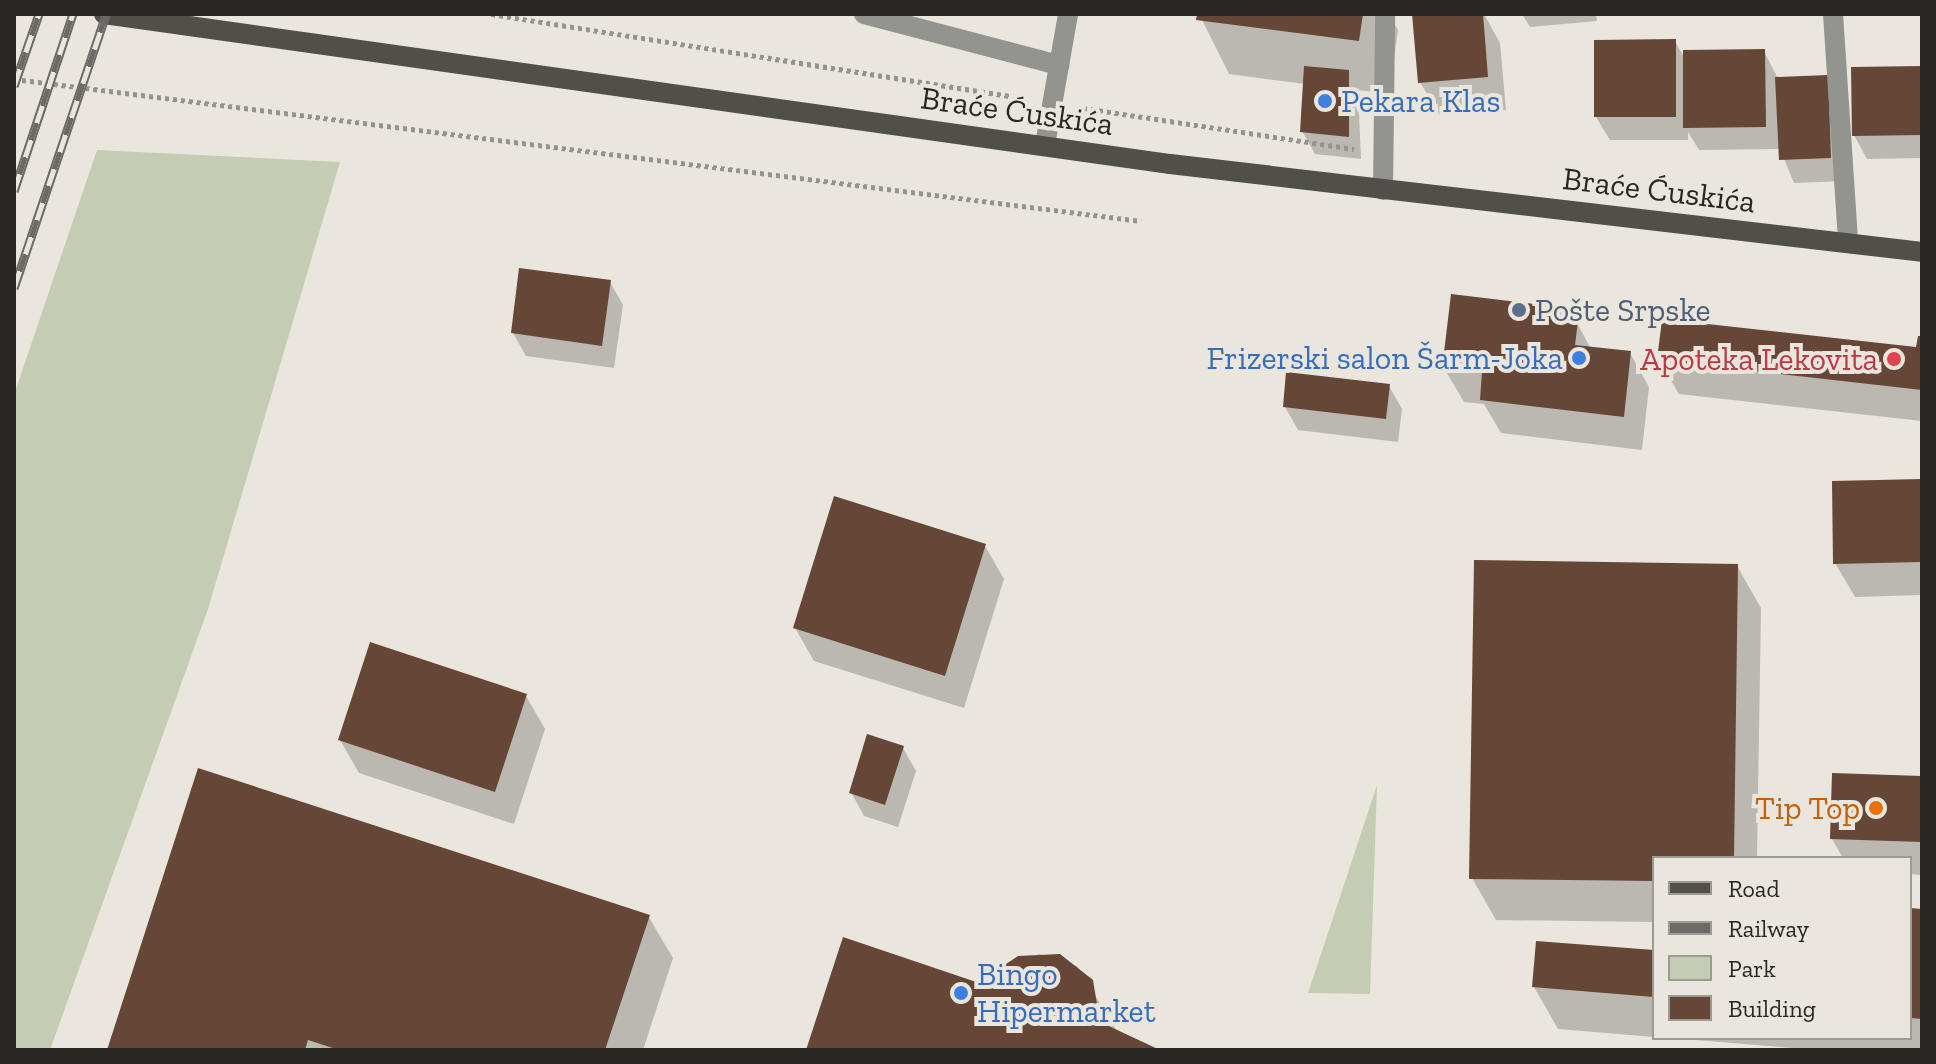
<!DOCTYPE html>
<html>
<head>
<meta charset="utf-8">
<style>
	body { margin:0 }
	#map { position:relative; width:1936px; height:1064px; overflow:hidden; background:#eae6de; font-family:"Zilla Slab",serif }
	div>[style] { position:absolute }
	.green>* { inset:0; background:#c4cdb3 }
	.shadow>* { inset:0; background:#0003 }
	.building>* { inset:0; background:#664636 }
	.path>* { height:5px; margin-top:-2.5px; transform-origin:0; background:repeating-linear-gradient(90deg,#95938d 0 4px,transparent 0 8px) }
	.minor>* { height:20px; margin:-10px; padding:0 10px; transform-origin:10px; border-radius:10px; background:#93938f }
	.major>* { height:20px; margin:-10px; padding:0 10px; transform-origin:10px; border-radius:10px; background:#504f49 }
	.rail>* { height:9px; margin-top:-4.5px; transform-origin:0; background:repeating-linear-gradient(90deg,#eae6de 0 18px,#6c6a66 0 36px); box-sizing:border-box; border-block:2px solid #6c6a66 }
	.dots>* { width:22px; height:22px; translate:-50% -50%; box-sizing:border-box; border:4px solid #eae6de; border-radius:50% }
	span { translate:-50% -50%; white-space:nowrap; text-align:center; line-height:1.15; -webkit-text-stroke:8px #eae6de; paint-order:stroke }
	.shop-label { font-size:32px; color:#366cbe }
	.left { translate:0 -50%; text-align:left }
	.right { translate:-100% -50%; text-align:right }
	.street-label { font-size:32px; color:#282724 }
	.service-label { font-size:32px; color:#4e5e75 }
	.health-label { font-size:32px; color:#be3a42 }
	.food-label { font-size:32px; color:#c56008 }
	.frame { position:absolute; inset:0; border:16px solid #282724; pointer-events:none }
	.legend { position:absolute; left:1652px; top:856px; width:260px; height:184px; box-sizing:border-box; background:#eae6de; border:2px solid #9c9a94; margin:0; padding:10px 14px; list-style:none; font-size:24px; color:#282724 }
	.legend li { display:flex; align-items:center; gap:16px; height:40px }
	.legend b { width:40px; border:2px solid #9c9a94 }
</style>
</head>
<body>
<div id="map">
	<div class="green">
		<div style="clip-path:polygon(97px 150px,340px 162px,208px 609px,50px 1050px,14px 1050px,14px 395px)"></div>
		<div style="clip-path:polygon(1377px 785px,1370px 994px,1308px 993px)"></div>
	</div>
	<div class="shadow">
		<div style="clip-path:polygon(1199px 14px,1389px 14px,1398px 30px,1389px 94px,1358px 90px,1361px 159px,1315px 154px,1302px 131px,1305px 84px,1229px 74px)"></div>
		<div style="clip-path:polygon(1431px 14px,1484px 14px,1500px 43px,1506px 110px,1440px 116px,1420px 82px)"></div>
		<div style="clip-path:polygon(1522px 14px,1596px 14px,1597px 21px,1530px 27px)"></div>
		<div style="clip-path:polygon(1675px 41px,1685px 59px,1764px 51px,1778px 79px,1827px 77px,1844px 181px,1794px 183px,1780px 149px,1699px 150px,1688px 132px,1688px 140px,1610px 140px,1596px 117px)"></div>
		<div style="clip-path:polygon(1922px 70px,1922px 158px,1867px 159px,1854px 135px)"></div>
		<div style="clip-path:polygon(610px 282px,623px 305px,614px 368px,526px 356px,513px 333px)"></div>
		<div style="clip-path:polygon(1559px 309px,1567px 322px,1577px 323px,1591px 349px,1630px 353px,1649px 387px,1642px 450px,1501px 433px,1484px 404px,1464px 402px,1444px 368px)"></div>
		<div style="clip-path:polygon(1922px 338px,1922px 421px,1679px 394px,1659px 360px,1918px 349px)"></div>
		<div style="clip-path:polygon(1389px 386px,1402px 409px,1398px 442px,1298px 430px,1285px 407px)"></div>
		<div style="clip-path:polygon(1922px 481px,1922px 595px,1855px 597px,1835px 563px)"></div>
		<div style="clip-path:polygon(985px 546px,1004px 579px,964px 708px,814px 661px,795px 628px)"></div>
		<div style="clip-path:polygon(1737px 566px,1761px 608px,1757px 858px,1654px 858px,1654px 922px,1496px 920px,1472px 878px)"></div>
		<div style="clip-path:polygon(526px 696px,545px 729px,514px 824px,359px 773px,340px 740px)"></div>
		<div style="clip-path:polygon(903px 748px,916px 771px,898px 827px,864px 816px,851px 792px)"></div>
		<div style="clip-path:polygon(1922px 778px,1922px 875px,1910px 874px,1910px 858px,1843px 858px,1832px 839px)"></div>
		<div style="clip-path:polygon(1910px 910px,1922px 911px,1922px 1050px,1817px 1050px,1672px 1038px,1910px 1038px)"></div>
		<div style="clip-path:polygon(648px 916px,673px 958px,643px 1050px,109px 1050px)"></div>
		<div style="clip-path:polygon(1654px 952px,1654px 1037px,1558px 1029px,1534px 987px)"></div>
		<div style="clip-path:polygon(1039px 954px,1077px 966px,1117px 1031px,1156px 1050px,808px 1050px,988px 988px,1001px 970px)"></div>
	</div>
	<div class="building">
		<div style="clip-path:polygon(1197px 14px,1363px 14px,1359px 41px,1196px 20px)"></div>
		<div style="clip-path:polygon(1412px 14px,1483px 14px,1488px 77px,1418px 83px)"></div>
		<div style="clip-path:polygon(1676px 39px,1676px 117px,1594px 117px,1594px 40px)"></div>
		<div style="clip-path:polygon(1765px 49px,1766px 127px,1683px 128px,1683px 50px)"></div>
		<div style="clip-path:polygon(1304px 66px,1349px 70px,1349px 137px,1300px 132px)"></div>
		<div style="clip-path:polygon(1922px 66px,1922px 135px,1852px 136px,1851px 67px)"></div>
		<div style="clip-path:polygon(1828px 75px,1831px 158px,1779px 160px,1775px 77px)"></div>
		<div style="clip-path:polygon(519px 268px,611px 280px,602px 346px,511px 333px)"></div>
		<div style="clip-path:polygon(1451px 294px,1560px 307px,1559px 319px,1578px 321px,1575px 345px,1631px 351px,1624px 417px,1480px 400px,1482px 373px,1442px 369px)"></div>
		<div style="clip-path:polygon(1662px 319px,1916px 347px,1918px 336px,1922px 336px,1922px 390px,1657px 360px)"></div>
		<div style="clip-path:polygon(1286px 372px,1390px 384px,1386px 419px,1283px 407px)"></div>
		<div style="clip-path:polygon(1922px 479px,1922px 562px,1833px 564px,1832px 481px)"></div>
		<div style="clip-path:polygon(834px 496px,986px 544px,945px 676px,793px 628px)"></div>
		<div style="clip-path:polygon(1474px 560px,1738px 564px,1734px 858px,1654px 858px,1654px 881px,1469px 879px)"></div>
		<div style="clip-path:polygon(370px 642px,527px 694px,495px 792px,338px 740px)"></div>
		<div style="clip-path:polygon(867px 734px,904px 746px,885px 805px,849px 793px)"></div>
		<div style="clip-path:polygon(198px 768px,650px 915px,605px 1050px,339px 1050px,308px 1040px,305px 1050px,107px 1050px)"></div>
		<div style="clip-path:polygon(1832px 773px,1922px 776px,1922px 842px,1830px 839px)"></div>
		<div style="clip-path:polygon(1910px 908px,1922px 909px,1922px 1019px,1910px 1018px)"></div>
		<div style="clip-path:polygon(843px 937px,988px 986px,1000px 968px,1018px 956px,1060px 954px,1093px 980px,1100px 1022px,1160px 1050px,806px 1050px)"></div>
		<div style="clip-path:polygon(1536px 941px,1654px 950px,1654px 997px,1532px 987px)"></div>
	</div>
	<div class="path">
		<div style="left:491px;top:14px;width:538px;rotate:8.99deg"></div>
		<div style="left:14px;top:79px;width:1136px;rotate:7.18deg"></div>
		<div style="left:1083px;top:108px;width:274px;rotate:8.6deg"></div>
	</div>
	<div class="minor">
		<div style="left:864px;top:14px;width:202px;rotate:14.7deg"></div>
		<div style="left:1833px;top:14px;width:228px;rotate:86.2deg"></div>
		<div style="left:1045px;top:145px;width:133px;rotate:-80deg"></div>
		<div style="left:1383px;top:190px;width:176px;rotate:-89.3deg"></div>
	</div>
	<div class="major">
		<div style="left:104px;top:14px;width:1077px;rotate:8.01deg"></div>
		<div style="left:1170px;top:164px;width:757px;rotate:6.67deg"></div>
	</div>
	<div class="rail">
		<div style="left:14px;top:86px;width:76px;rotate:-70.9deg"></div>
		<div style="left:14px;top:191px;width:187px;rotate:-71.6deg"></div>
		<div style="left:14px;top:288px;width:289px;rotate:-71.4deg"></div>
	</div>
	<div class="dots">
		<div style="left:1325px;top:101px;background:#3f7fe0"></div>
		<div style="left:1519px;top:310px;background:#5c6f8a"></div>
		<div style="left:1579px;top:358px;background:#3f7fe0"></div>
		<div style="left:1894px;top:359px;background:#e0444e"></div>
		<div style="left:1876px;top:808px;background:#e8710a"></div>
		<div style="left:961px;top:993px;background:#3f7fe0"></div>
	</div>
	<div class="shop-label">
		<span class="left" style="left:1341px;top:101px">Pekara Klas</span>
		<span class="right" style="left:1563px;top:358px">Frizerski salon Šarm-Joka</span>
		<span class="left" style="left:977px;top:993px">Bingo<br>Hipermarket</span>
	</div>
	<div class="street-label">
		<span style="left:1017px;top:111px;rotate:8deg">Braće Ćuskića</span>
		<span style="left:1659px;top:190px;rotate:7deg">Braće Ćuskića</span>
	</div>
	<div class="service-label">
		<span class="left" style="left:1535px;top:310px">Pošte Srpske</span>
	</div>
	<div class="health-label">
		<span class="right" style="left:1878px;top:359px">Apoteka Lekovita</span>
	</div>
	<div class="food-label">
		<span class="right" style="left:1860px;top:808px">Tip Top</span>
	</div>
	<div class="frame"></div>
	<ul class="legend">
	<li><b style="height:10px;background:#504f49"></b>Road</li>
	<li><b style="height:10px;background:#6c6a66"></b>Railway</li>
	<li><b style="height:22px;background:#c4cdb3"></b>Park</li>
	<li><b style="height:22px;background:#664636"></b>Building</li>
	</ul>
</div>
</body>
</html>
